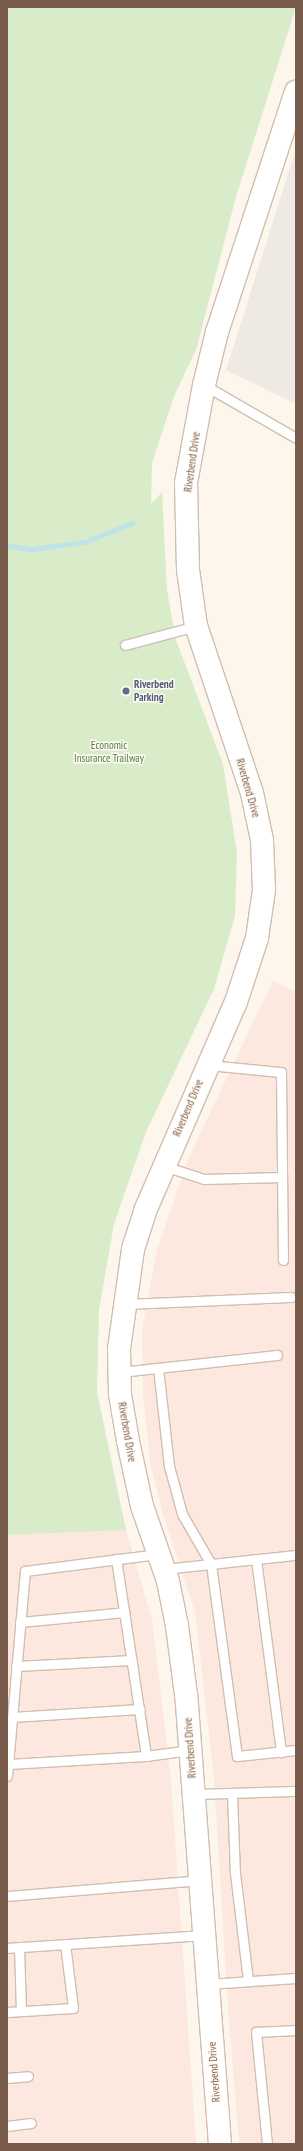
<!DOCTYPE html>
<html>
<head>
<meta charset="utf-8">
<style>
	body { margin:0 }
	#map { position:relative; width:303px; height:2151px; overflow:hidden; background:#fdf6ec; font-family:"PT Sans Narrow",sans-serif }
	div>[style] { position:absolute }
	.commercial>* { inset:0; background:#fde8e0 }
	.industrial>* { inset:0; background:#efe9e4 }
	.green>* { inset:0; background:#d8ecc9 }
	.stream>* { height:5px; margin:-2.5px; padding:0 2.5px; transform-origin:2.5px; border-radius:2.5px; background:#bfe3e8 }
	.roads { filter:drop-shadow(1px 0 #d1beb0) drop-shadow(-1px 0 #d1beb0) drop-shadow(0 1px #d1beb0) drop-shadow(0 -1px #d1beb0) }
	.service>* { height:9px; margin:-4.5px; padding:0 4.5px; transform-origin:4.5px; border-radius:4.5px; background:#fff }
	.tertiary>* { height:22px; margin:-11px; padding:0 11px; transform-origin:11px; border-radius:11px; background:#fff }
	.dots>* { width:11px; height:11px; translate:-50% -50%; box-sizing:border-box; border:2px solid #fffaf3; border-radius:50% }
	span { translate:-50% -50%; white-space:nowrap; text-align:center; line-height:1.15; -webkit-text-stroke:3px #fffaf3; paint-order:stroke }
	.street-label { font-size:11px; color:#7a5c4d }
	.service-label { font-size:11px; color:#4e5e75; font-weight:700 }
	.left { translate:0 -50%; text-align:left }
	.park-label { font-size:11px; color:#537a41 }
	.frame { position:absolute; inset:0; border:8px solid #7a5c4d; pointer-events:none }
</style>
</head>
<body>
<div id="map">
	<div class="commercial">
		<div style="clip-path:polygon(273px 981px,296px 991px,296px 2144px,239px 2144px,228px 2008px,214px 1778px,195px 1612px,164px 1518px,151px 1467px,143px 1397px,142px 1329px,157px 1250px,189px 1157px)"></div>
		<div style="clip-path:polygon(126px 1530px,152px 1620px,171px 1779px,196px 2144px,7px 2144px,7px 1535px)"></div>
	</div>
	<div class="industrial">
		<div style="clip-path:polygon(296px 149px,296px 404px,226px 370px)"></div>
	</div>
	<div class="green">
		<div style="clip-path:polygon(7px 7px,296px 7px,236px 197px,196px 350px,174px 396px,152px 463px,151px 504px,162px 492px,167px 590px,176px 640px,223px 764px,237px 853px,235px 916px,214px 989px,146px 1132px,114px 1224px,99px 1310px,97px 1392px,126px 1530px,7px 1535px)"></div>
	</div>
	<div class="stream">
		<div style="left:7px;top:546px;width:25px;rotate:7deg"></div>
		<div style="left:32px;top:549px;width:52px;rotate:-7.7deg"></div>
		<div style="left:84px;top:542px;width:52px;rotate:-21.6deg"></div>
	</div>
	<div class="roads">
		<div class="service">
			<div style="left:204px;top:385px;width:106px;rotate:29.9deg"></div>
			<div style="left:125px;top:645px;width:73px;rotate:-15deg"></div>
			<div style="left:208px;top:1065px;width:73px;rotate:5.5deg"></div>
			<div style="left:281px;top:1072px;width:188px;rotate:89.4deg"></div>
			<div style="left:164px;top:1166px;width:42px;rotate:18deg"></div>
			<div style="left:204px;top:1179px;width:78px;rotate:-1.5deg"></div>
			<div style="left:125px;top:1304px;width:166px;rotate:-2.4deg"></div>
			<div style="left:158px;top:1368px;width:99px;rotate:83.6deg"></div>
			<div style="left:169px;top:1466px;width:50px;rotate:74.8deg"></div>
			<div style="left:182px;top:1514px;width:58px;rotate:59.9deg"></div>
			<div style="left:211px;top:1564px;width:194px;rotate:82.3deg"></div>
			<div style="left:237px;top:1756px;width:59px;rotate:-5.8deg"></div>
			<div style="left:120px;top:1372px;width:158px;rotate:-6.2deg"></div>
			<div style="left:116px;top:1559px;width:199px;rotate:81.3deg"></div>
			<div style="left:256px;top:1559px;width:195px;rotate:82.6deg"></div>
			<div style="left:164px;top:1569px;width:133px;rotate:-6.1deg"></div>
			<div style="left:20px;top:1622px;width:105px;rotate:-5.4deg"></div>
			<div style="left:16px;top:1666px;width:116px;rotate:-3deg"></div>
			<div style="left:12px;top:1717px;width:128px;rotate:-3.6deg"></div>
			<div style="left:8px;top:1764px;width:138px;rotate:-3.3deg"></div>
			<div style="left:146px;top:1756px;width:44px;rotate:-7.8deg"></div>
			<div style="left:7px;top:1776px;width:206px;rotate:-85deg"></div>
			<div style="left:25px;top:1571px;width:134px;rotate:-7.3deg"></div>
			<div style="left:232px;top:1793px;width:80px;rotate:87.9deg"></div>
			<div style="left:235px;top:1873px;width:109px;rotate:83.1deg"></div>
			<div style="left:193px;top:1794px;width:103px;rotate:-1.7deg"></div>
			<div style="left:7px;top:1896px;width:194px;rotate:-4.7deg"></div>
			<div style="left:19px;top:1947px;width:64px;rotate:88.2deg"></div>
			<div style="left:7px;top:1948px;width:197px;rotate:-3.8deg"></div>
			<div style="left:208px;top:1984px;width:88px;rotate:-3.9deg"></div>
			<div style="left:7px;top:2012px;width:66px;rotate:-3.5deg"></div>
			<div style="left:73px;top:2008px;width:64px;rotate:-97.1deg"></div>
			<div style="left:7px;top:2078px;width:21px;rotate:-5deg"></div>
			<div style="left:7px;top:2126px;width:24px;rotate:-7deg"></div>
			<div style="left:267px;top:2144px;width:113px;rotate:-95.6deg"></div>
			<div style="left:256px;top:2032px;width:40px;rotate:-2.9deg"></div>
		</div>
		<div class="tertiary">
			<div style="left:220px;top:2144px;width:450px;rotate:-94.3deg"></div>
			<div style="left:186px;top:1695px;width:70px;rotate:-97.4deg"></div>
			<div style="left:177px;top:1626px;width:46px;rotate:-101.3deg"></div>
			<div style="left:168px;top:1581px;width:79px;rotate:-109.1deg"></div>
			<div style="left:142px;top:1506px;width:66px;rotate:-102.2deg"></div>
			<div style="left:128px;top:1441px;width:48px;rotate:-99.7deg"></div>
			<div style="left:120px;top:1394px;width:45px;rotate:-91.3deg"></div>
			<div style="left:119px;top:1349px;width:101px;rotate:-82deg"></div>
			<div style="left:133px;top:1249px;width:40px;rotate:-72deg"></div>
			<div style="left:145px;top:1211px;width:228px;rotate:-66.5deg"></div>
			<div style="left:236px;top:1002px;width:67px;rotate:-71.8deg"></div>
			<div style="left:257px;top:938px;width:49px;rotate:-81.7deg"></div>
			<div style="left:264px;top:890px;width:50px;rotate:-92.3deg"></div>
			<div style="left:262px;top:840px;width:48px;rotate:-102deg"></div>
			<div style="left:252px;top:793px;width:176px;rotate:-108.5deg"></div>
			<div style="left:196px;top:626px;width:57px;rotate:-98.1deg"></div>
			<div style="left:188px;top:570px;width:87px;rotate:-91.3deg"></div>
			<div style="left:186px;top:483px;width:100px;rotate:-79.6deg"></div>
			<div style="left:204px;top:385px;width:55px;rotate:-76.2deg"></div>
			<div style="left:217px;top:332px;width:253px;rotate:-71.8deg"></div>
		</div>
	</div>
	<div class="dots">
		<div style="left:126px;top:691px;background:#5c6f8a"></div>
	</div>
	<div class="street-label">
		<span style="left:192px;top:462px;rotate:-82deg">Riverbend Drive</span>
		<span style="left:248px;top:788px;rotate:74deg">Riverbend Drive</span>
		<span style="left:188px;top:1108px;rotate:-67deg">Riverbend Drive</span>
		<span style="left:127px;top:1432px;rotate:80deg">Riverbend Drive</span>
		<span style="left:190px;top:1748px;rotate:-94deg">Riverbend Drive</span>
		<span style="left:214px;top:2072px;rotate:-94deg">Riverbend Drive</span>
	</div>
	<div class="service-label">
		<span class="left" style="left:134px;top:691px">Riverbend<br>Parking</span>
	</div>
	<div class="park-label">
		<span style="left:109px;top:752px">Economic<br>Insurance Trailway</span>
	</div>
	<div class="frame"></div>
</div>
</body>
</html>
